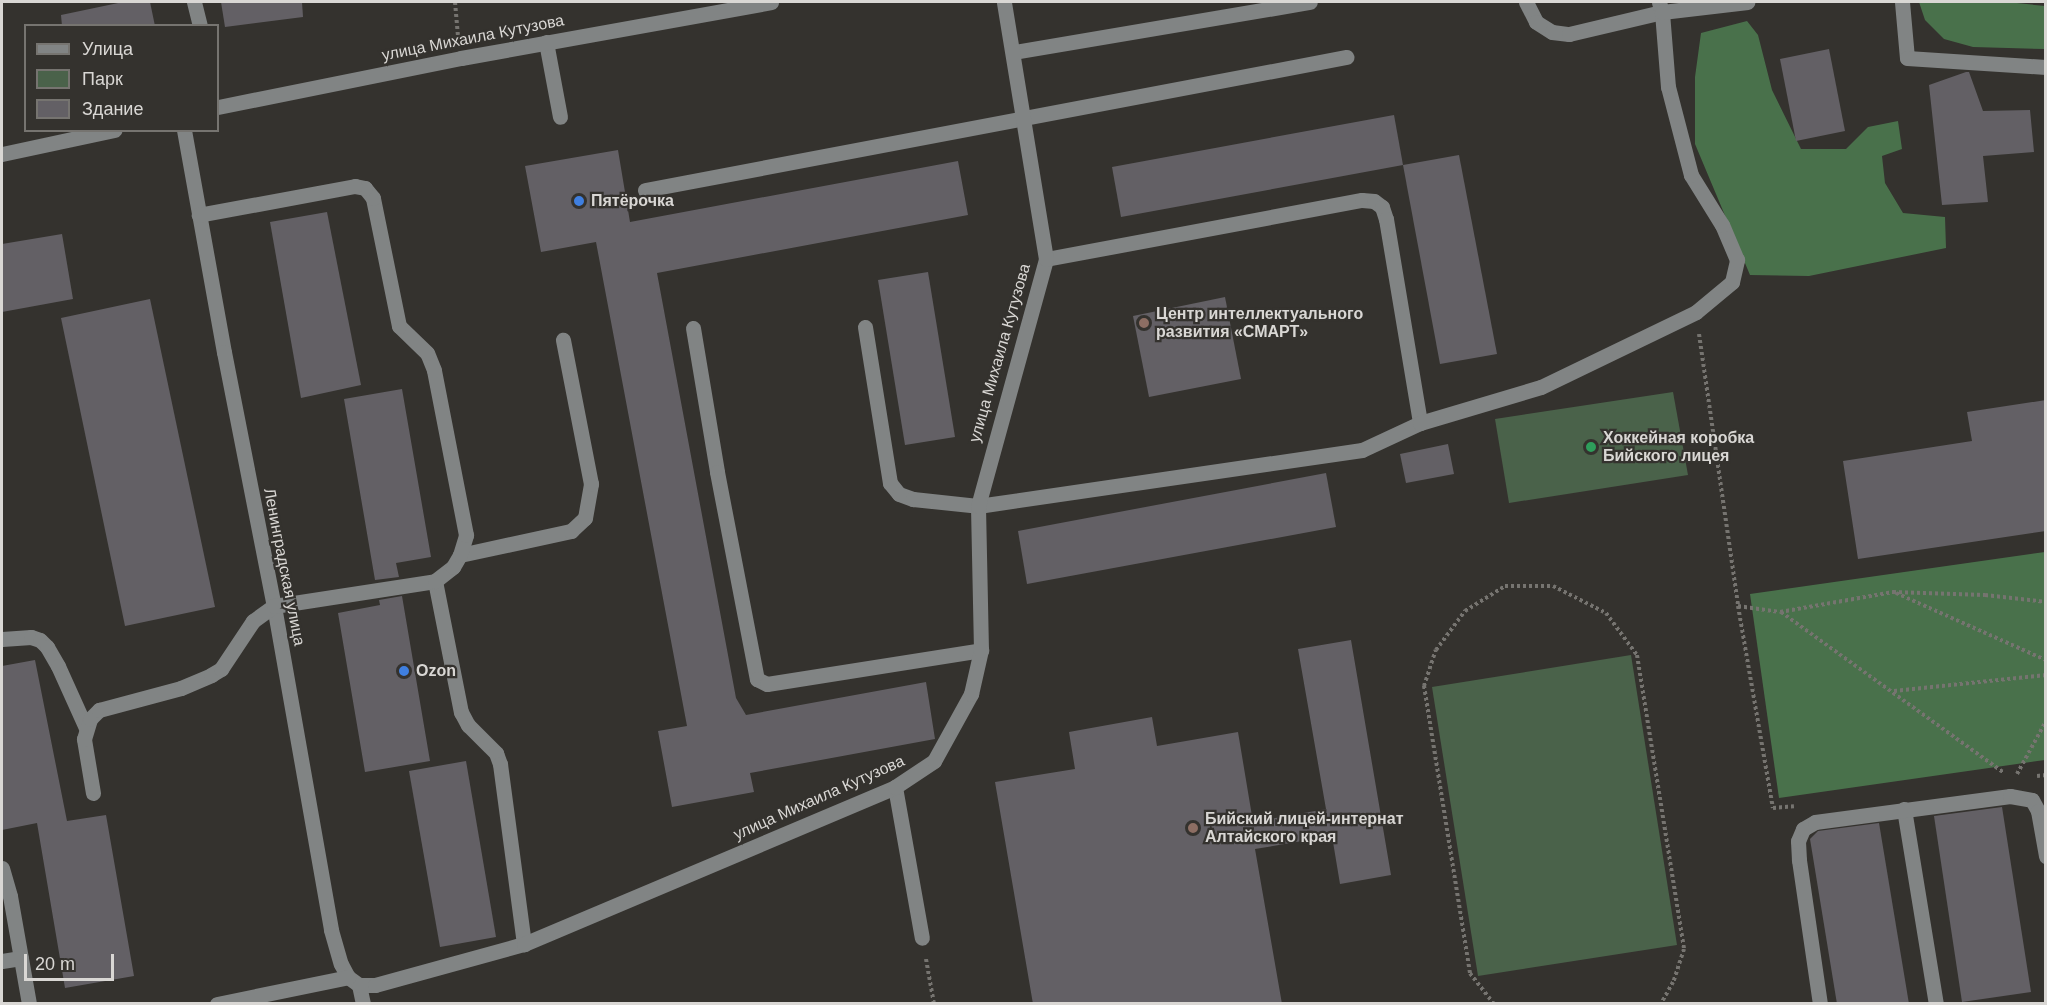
<!DOCTYPE html>
<html>
<head>
<meta charset="utf-8">
<style>
	body { margin:0 }
	#map { position:relative; width:2047px; height:1005px; overflow:hidden; background:#34322e; font-family:Helvetica,sans-serif }
	div>[style] { position:absolute }
	.green>* { inset:0; background:#4a624a }
	.forest>* { inset:0; background:#49714b }
	.building>* { inset:0; background:#636065 }
	.path>* { height:4px; margin-top:-2px; transform-origin:0; background:repeating-linear-gradient(90deg,#767470 0 3px,transparent 0 6px) }
	.minor>* { height:15px; margin:-7.5px; padding:0 7.5px; transform-origin:7.5px; border-radius:7.5px; background:#818484 }
	.dots>* { width:16px; height:16px; translate:-50% -50%; box-sizing:border-box; border:3px solid #34322e; border-radius:50% }
	span { translate:-50% -50%; white-space:nowrap; text-align:center; line-height:1.15; -webkit-text-stroke:4.5px #34322e; paint-order:stroke }
	.street-label { font-size:16px; color:#d9d7d4 }
	.poi-label { font-size:16px; color:#d9d7d4; font-weight:700 }
	.left { translate:0 -50%; text-align:left }
	.frame { position:absolute; inset:0; border:3px solid #d9d7d4; pointer-events:none }
	.legend { position:absolute; left:24px; top:24px; width:195px; height:108px; box-sizing:border-box; background:#34322e; border:2px solid #767470; margin:0; padding:8px 10px; list-style:none; font-size:18px; color:#d9d7d4 }
	.legend li { display:flex; align-items:center; gap:12px; height:30px }
	.legend b { width:30px; border:2px solid #767470 }
	.scale { position:absolute; left:24px; top:954px; width:90px; height:27px; box-sizing:border-box; border:3px solid #d9d7d4; border-top:0; padding-left:8px; font-size:18px; line-height:21px; white-space:nowrap; color:#d9d7d4; -webkit-text-stroke:4px #34322e; paint-order:stroke }
</style>
</head>
<body>
<div id="map">
	<div class="green">
		<div style="clip-path:polygon(1673px 392px,1688px 475px,1509px 503px,1495px 419px)"></div>
		<div style="clip-path:polygon(1631px 655px,1677px 945px,1478px 976px,1432px 687px)"></div>
	</div>
	<div class="forest">
		<div style="clip-path:polygon(1919px 2px,2007px 2px,2045px 6px,2045px 49px,1973px 47px,1944px 39px,1925px 20px)"></div>
		<div style="clip-path:polygon(1747px 21px,1758px 35px,1772px 90px,1801px 149px,1846px 149px,1868px 127px,1898px 121px,1902px 149px,1882px 156px,1885px 183px,1903px 213px,1945px 217px,1946px 248px,1809px 276px,1750px 275px,1695px 144px,1695px 77px,1701px 33px)"></div>
		<div style="clip-path:polygon(2045px 552px,2045px 760px,1779px 798px,1750px 594px)"></div>
	</div>
	<div class="building">
		<div style="clip-path:polygon(123px 2px,150px 2px,155px 26px,62px 26px,61px 15px)"></div>
		<div style="clip-path:polygon(221px 2px,302px 2px,303px 17px,225px 27px)"></div>
		<div style="clip-path:polygon(1829px 49px,1845px 131px,1796px 141px,1780px 59px)"></div>
		<div style="clip-path:polygon(1966px 72px,1969px 72px,1983px 111px,2030px 110px,2034px 152px,1983px 156px,1988px 202px,1942px 205px,1929px 85px)"></div>
		<div style="clip-path:polygon(1394px 115px,1403px 165px,1121px 217px,1112px 167px)"></div>
		<div style="clip-path:polygon(618px 150px,630px 222px,958px 161px,968px 215px,657px 273px,736px 698px,746px 715px,926px 682px,935px 739px,750px 773px,754px 792px,672px 807px,658px 731px,687px 726px,596px 242px,541px 252px,525px 166px)"></div>
		<div style="clip-path:polygon(1459px 155px,1497px 354px,1440px 364px,1403px 165px)"></div>
		<div style="clip-path:polygon(327px 212px,361px 385px,301px 398px,270px 222px)"></div>
		<div style="clip-path:polygon(62px 234px,73px 299px,2px 312px,2px 244px)"></div>
		<div style="clip-path:polygon(928px 272px,955px 437px,905px 445px,878px 280px)"></div>
		<div style="clip-path:polygon(1225px 297px,1241px 379px,1149px 397px,1133px 316px)"></div>
		<div style="clip-path:polygon(150px 299px,215px 607px,125px 626px,61px 318px)"></div>
		<div style="clip-path:polygon(402px 389px,431px 557px,396px 563px,399px 577px,375px 580px,344px 399px)"></div>
		<div style="clip-path:polygon(2046px 400px,2046px 531px,1858px 559px,1843px 461px,1972px 441px,1967px 412px)"></div>
		<div style="clip-path:polygon(1448px 444px,1454px 474px,1406px 483px,1400px 454px)"></div>
		<div style="clip-path:polygon(1326px 473px,1336px 527px,1027px 584px,1018px 531px)"></div>
		<div style="clip-path:polygon(402px 596px,430px 761px,365px 772px,338px 613px,380px 605px,379px 600px)"></div>
		<div style="clip-path:polygon(1351px 640px,1391px 875px,1340px 884px,1332px 836px,1255px 849px,1282px 1004px,1033px 1004px,995px 782px,1075px 769px,1069px 732px,1152px 717px,1157px 746px,1238px 732px,1253px 822px,1326px 809px,1298px 649px)"></div>
		<div style="clip-path:polygon(35px 660px,67px 821px,106px 815px,134px 976px,65px 988px,37px 823px,2px 830px,2px 666px)"></div>
		<div style="clip-path:polygon(466px 761px,496px 937px,440px 947px,409px 771px)"></div>
		<div style="clip-path:polygon(2002px 807px,2031px 992px,1962px 1002px,1934px 816px)"></div>
		<div style="clip-path:polygon(1879px 823px,1909px 1004px,1837px 1004px,1810px 839px,1818px 831px)"></div>
	</div>
	<div class="path">
		<div style="left:455px;top:2px;width:35px;rotate:85deg"></div>
		<div style="left:1699px;top:334px;width:275px;rotate:81.8deg"></div>
		<div style="left:1738px;top:606px;width:42px;rotate:8.1deg"></div>
		<div style="left:1780px;top:612px;width:115px;rotate:-10deg"></div>
		<div style="left:1893px;top:592px;width:92px;rotate:1.9deg"></div>
		<div style="left:1985px;top:595px;width:61px;rotate:6.5deg"></div>
		<div style="left:1896px;top:593px;width:164px;rotate:24.1deg"></div>
		<div style="left:1738px;top:606px;width:205px;rotate:80.2deg"></div>
		<div style="left:1773px;top:808px;width:21px;rotate:-5deg"></div>
		<div style="left:1781px;top:612px;width:275px;rotate:35.8deg"></div>
		<div style="left:1894px;top:691px;width:153px;rotate:-6deg"></div>
		<div style="left:2017px;top:774px;width:60px;rotate:-61.3deg"></div>
		<div style="left:2037px;top:776px;width:9px;rotate:-6deg"></div>
		<div style="left:926px;top:959px;width:46px;rotate:79.9deg"></div>
		<div style="left:1494px;top:1004px;width:39px;rotate:-128deg"></div>
		<div style="left:1470px;top:973px;width:291px;rotate:-99.1deg"></div>
		<div style="left:1424px;top:686px;width:38px;rotate:-72deg"></div>
		<div style="left:1436px;top:650px;width:49px;rotate:-53.4deg"></div>
		<div style="left:1465px;top:611px;width:47px;rotate:-32deg"></div>
		<div style="left:1505px;top:586px;width:48px"></div>
		<div style="left:1553px;top:586px;width:59px;rotate:27deg"></div>
		<div style="left:1606px;top:613px;width:52px;rotate:53.6deg"></div>
		<div style="left:1637px;top:655px;width:298px;rotate:80.9deg"></div>
		<div style="left:1684px;top:949px;width:35px;rotate:108deg"></div>
		<div style="left:1673px;top:982px;width:25px;rotate:119deg"></div>
	</div>
	<div class="minor">
		<div style="left:194px;top:2px;width:25px;rotate:76deg"></div>
		<div style="left:1526px;top:2px;width:22px;rotate:63deg"></div>
		<div style="left:1536px;top:22px;width:19px;rotate:32deg"></div>
		<div style="left:1552px;top:32px;width:17px;rotate:7deg"></div>
		<div style="left:1569px;top:34px;width:96px;rotate:-13.3deg"></div>
		<div style="left:1662px;top:12px;width:10px;rotate:-107deg"></div>
		<div style="left:1902px;top:2px;width:56px;rotate:84.9deg"></div>
		<div style="left:1907px;top:58px;width:139px;rotate:3.7deg"></div>
		<div style="left:546px;top:42px;width:76px;rotate:79.4deg"></div>
		<div style="left:1014px;top:52px;width:300px;rotate:-9.6deg"></div>
		<div style="left:218px;top:107px;width:248px;rotate:-11.4deg"></div>
		<div style="left:461px;top:58px;width:315px;rotate:-10.2deg"></div>
		<div style="left:184px;top:130px;width:226px;rotate:79.8deg"></div>
		<div style="left:224px;top:352px;width:259px;rotate:78.9deg"></div>
		<div style="left:274px;top:606px;width:329px;rotate:80deg"></div>
		<div style="left:331px;top:930px;width:35px;rotate:74deg"></div>
		<div style="left:341px;top:964px;width:15px;rotate:62deg"></div>
		<div style="left:348px;top:977px;width:14px;rotate:36deg"></div>
		<div style="left:359px;top:985px;width:19px;rotate:78deg"></div>
		<div style="left:2px;top:154px;width:115px;rotate:-12.1deg"></div>
		<div style="left:645px;top:190px;width:714px;rotate:-10.74deg"></div>
		<div style="left:1046px;top:259px;width:321px;rotate:-10.6deg"></div>
		<div style="left:1362px;top:200px;width:12px;rotate:5deg"></div>
		<div style="left:1374px;top:201px;width:10px;rotate:37deg"></div>
		<div style="left:1382px;top:207px;width:13px;rotate:72deg"></div>
		<div style="left:1386px;top:219px;width:207px;rotate:80.5deg"></div>
		<div style="left:865px;top:327px;width:158px;rotate:80.9deg"></div>
		<div style="left:890px;top:483px;width:14px;rotate:51deg"></div>
		<div style="left:899px;top:494px;width:15px;rotate:20deg"></div>
		<div style="left:913px;top:499px;width:65px;rotate:6.1deg"></div>
		<div style="left:978px;top:506px;width:388px;rotate:-8.3deg"></div>
		<div style="left:1362px;top:450px;width:64px;rotate:-25deg"></div>
		<div style="left:1420px;top:423px;width:126px;rotate:-16.6deg"></div>
		<div style="left:1541px;top:387px;width:172px;rotate:-25.8deg"></div>
		<div style="left:1696px;top:312px;width:47px;rotate:-39.8deg"></div>
		<div style="left:1732px;top:282px;width:23px;rotate:-77deg"></div>
		<div style="left:1737px;top:260px;width:38px;rotate:-113deg"></div>
		<div style="left:1722px;top:225px;width:59px;rotate:-121.8deg"></div>
		<div style="left:1691px;top:175px;width:91px;rotate:-104.6deg"></div>
		<div style="left:1668px;top:87px;width:75px;rotate:-94.6deg"></div>
		<div style="left:1662px;top:12px;width:86px;rotate:-6.7deg"></div>
		<div style="left:693px;top:328px;width:146px;rotate:80.5deg"></div>
		<div style="left:717px;top:472px;width:211px;rotate:79.1deg"></div>
		<div style="left:757px;top:679px;width:11px;rotate:27deg"></div>
		<div style="left:767px;top:684px;width:217px;rotate:-9deg"></div>
		<div style="left:460px;top:555px;width:114px;rotate:-12.2deg"></div>
		<div style="left:571px;top:531px;width:19px;rotate:-43deg"></div>
		<div style="left:585px;top:518px;width:35px;rotate:-80deg"></div>
		<div style="left:591px;top:484px;width:147px;rotate:-101deg"></div>
		<div style="left:435px;top:581px;width:134px;rotate:78.8deg"></div>
		<div style="left:461px;top:712px;width:15px;rotate:62deg"></div>
		<div style="left:468px;top:725px;width:40px;rotate:45deg"></div>
		<div style="left:496px;top:753px;width:12px;rotate:70deg"></div>
		<div style="left:500px;top:764px;width:182px;rotate:82.4deg"></div>
		<div style="left:2px;top:639px;width:29px;rotate:-4deg"></div>
		<div style="left:31px;top:637px;width:9px;rotate:18deg"></div>
		<div style="left:40px;top:640px;width:10px;rotate:45deg"></div>
		<div style="left:47px;top:647px;width:22px;rotate:60deg"></div>
		<div style="left:58px;top:666px;width:68px;rotate:65.7deg"></div>
		<div style="left:895px;top:787px;width:153px;rotate:79.9deg"></div>
		<div style="left:93px;top:793px;width:55px;rotate:-99.5deg"></div>
		<div style="left:84px;top:739px;width:21px;rotate:-73deg"></div>
		<div style="left:90px;top:719px;width:13px;rotate:-45deg"></div>
		<div style="left:99px;top:710px;width:85px;rotate:-15deg"></div>
		<div style="left:181px;top:688px;width:33px;rotate:-23deg"></div>
		<div style="left:211px;top:675px;width:12px;rotate:-31deg"></div>
		<div style="left:221px;top:669px;width:58px;rotate:-56.3deg"></div>
		<div style="left:253px;top:621px;width:26px;rotate:-36deg"></div>
		<div style="left:274px;top:606px;width:163px;rotate:-8.8deg"></div>
		<div style="left:435px;top:581px;width:23px;rotate:-38deg"></div>
		<div style="left:453px;top:567px;width:14px;rotate:-60deg"></div>
		<div style="left:460px;top:555px;width:21px;rotate:-73deg"></div>
		<div style="left:466px;top:535px;width:168px;rotate:-101deg"></div>
		<div style="left:434px;top:370px;width:18px;rotate:-112deg"></div>
		<div style="left:427px;top:353px;width:39px;rotate:-136deg"></div>
		<div style="left:399px;top:326px;width:131px;rotate:-101.5deg"></div>
		<div style="left:373px;top:198px;width:13px;rotate:-129deg"></div>
		<div style="left:365px;top:188px;width:10px;rotate:-169deg"></div>
		<div style="left:355px;top:186px;width:159px;rotate:169.5deg"></div>
		<div style="left:1904px;top:809px;width:198px;rotate:80.7deg"></div>
		<div style="left:2px;top:868px;width:29px;rotate:74deg"></div>
		<div style="left:10px;top:896px;width:110px;rotate:80deg"></div>
		<div style="left:2px;top:961px;width:19px;rotate:-9deg"></div>
		<div style="left:359px;top:985px;width:16px"></div>
		<div style="left:375px;top:985px;width:155px;rotate:-15.4deg"></div>
		<div style="left:524px;top:944px;width:403px;rotate:-22.9deg"></div>
		<div style="left:895px;top:787px;width:47px;rotate:-33.7deg"></div>
		<div style="left:934px;top:761px;width:77px;rotate:-61.1deg"></div>
		<div style="left:971px;top:694px;width:45px;rotate:-77.2deg"></div>
		<div style="left:981px;top:650px;width:144px;rotate:-91.2deg"></div>
		<div style="left:978px;top:506px;width:256px;rotate:-74.6deg"></div>
		<div style="left:1046px;top:259px;width:260px;rotate:-99.3deg"></div>
		<div style="left:217px;top:1004px;width:134px;rotate:-11.6deg"></div>
		<div style="left:1820px;top:1004px;width:146px;rotate:-98.3deg"></div>
		<div style="left:1799px;top:860px;width:19px;rotate:-93deg"></div>
		<div style="left:1798px;top:841px;width:13px;rotate:-67deg"></div>
		<div style="left:1803px;top:829px;width:14px;rotate:-30deg"></div>
		<div style="left:1815px;top:822px;width:197px;rotate:-7.6deg"></div>
		<div style="left:2010px;top:796px;width:22px;rotate:10deg"></div>
		<div style="left:2032px;top:800px;width:13px;rotate:61deg"></div>
		<div style="left:2038px;top:811px;width:46px;rotate:79.9deg"></div>
	</div>
	<div class="dots">
		<div style="left:579px;top:201px;background:#3f7fe0"></div>
		<div style="left:1144px;top:323px;background:#8d6e63"></div>
		<div style="left:1591px;top:447px;background:#2e9e5b"></div>
		<div style="left:404px;top:671px;background:#3f7fe0"></div>
		<div style="left:1193px;top:828px;background:#8d6e63"></div>
	</div>
	<div class="street-label">
		<span style="left:473px;top:38px;rotate:-11deg">улица Михаила Кутузова</span>
		<span style="left:1000px;top:353px;rotate:-74deg">улица Михаила Кутузова</span>
		<span style="left:284px;top:567px;rotate:79deg">Ленинградская улица</span>
		<span style="left:819px;top:798px;rotate:-24deg">улица Михаила Кутузова</span>
	</div>
	<div class="poi-label">
		<span class="left" style="left:591px;top:201px">Пятёрочка</span>
		<span class="left" style="left:1156px;top:323px">Центр интеллектуального<br>развития «СМАРТ»</span>
		<span class="left" style="left:1603px;top:447px">Хоккейная коробка<br>Бийского лицея</span>
		<span class="left" style="left:416px;top:671px">Ozon</span>
		<span class="left" style="left:1205px;top:828px">Бийский лицей-интернат<br>Алтайского края</span>
	</div>
	<div class="frame"></div>
	<ul class="legend">
	<li><b style="height:8px;background:#818484"></b>Улица</li>
	<li><b style="height:16px;background:#4a624a"></b>Парк</li>
	<li><b style="height:16px;background:#636065"></b>Здание</li>
	</ul>
	<div class="scale">20 m</div>
</div>
</body>
</html>
